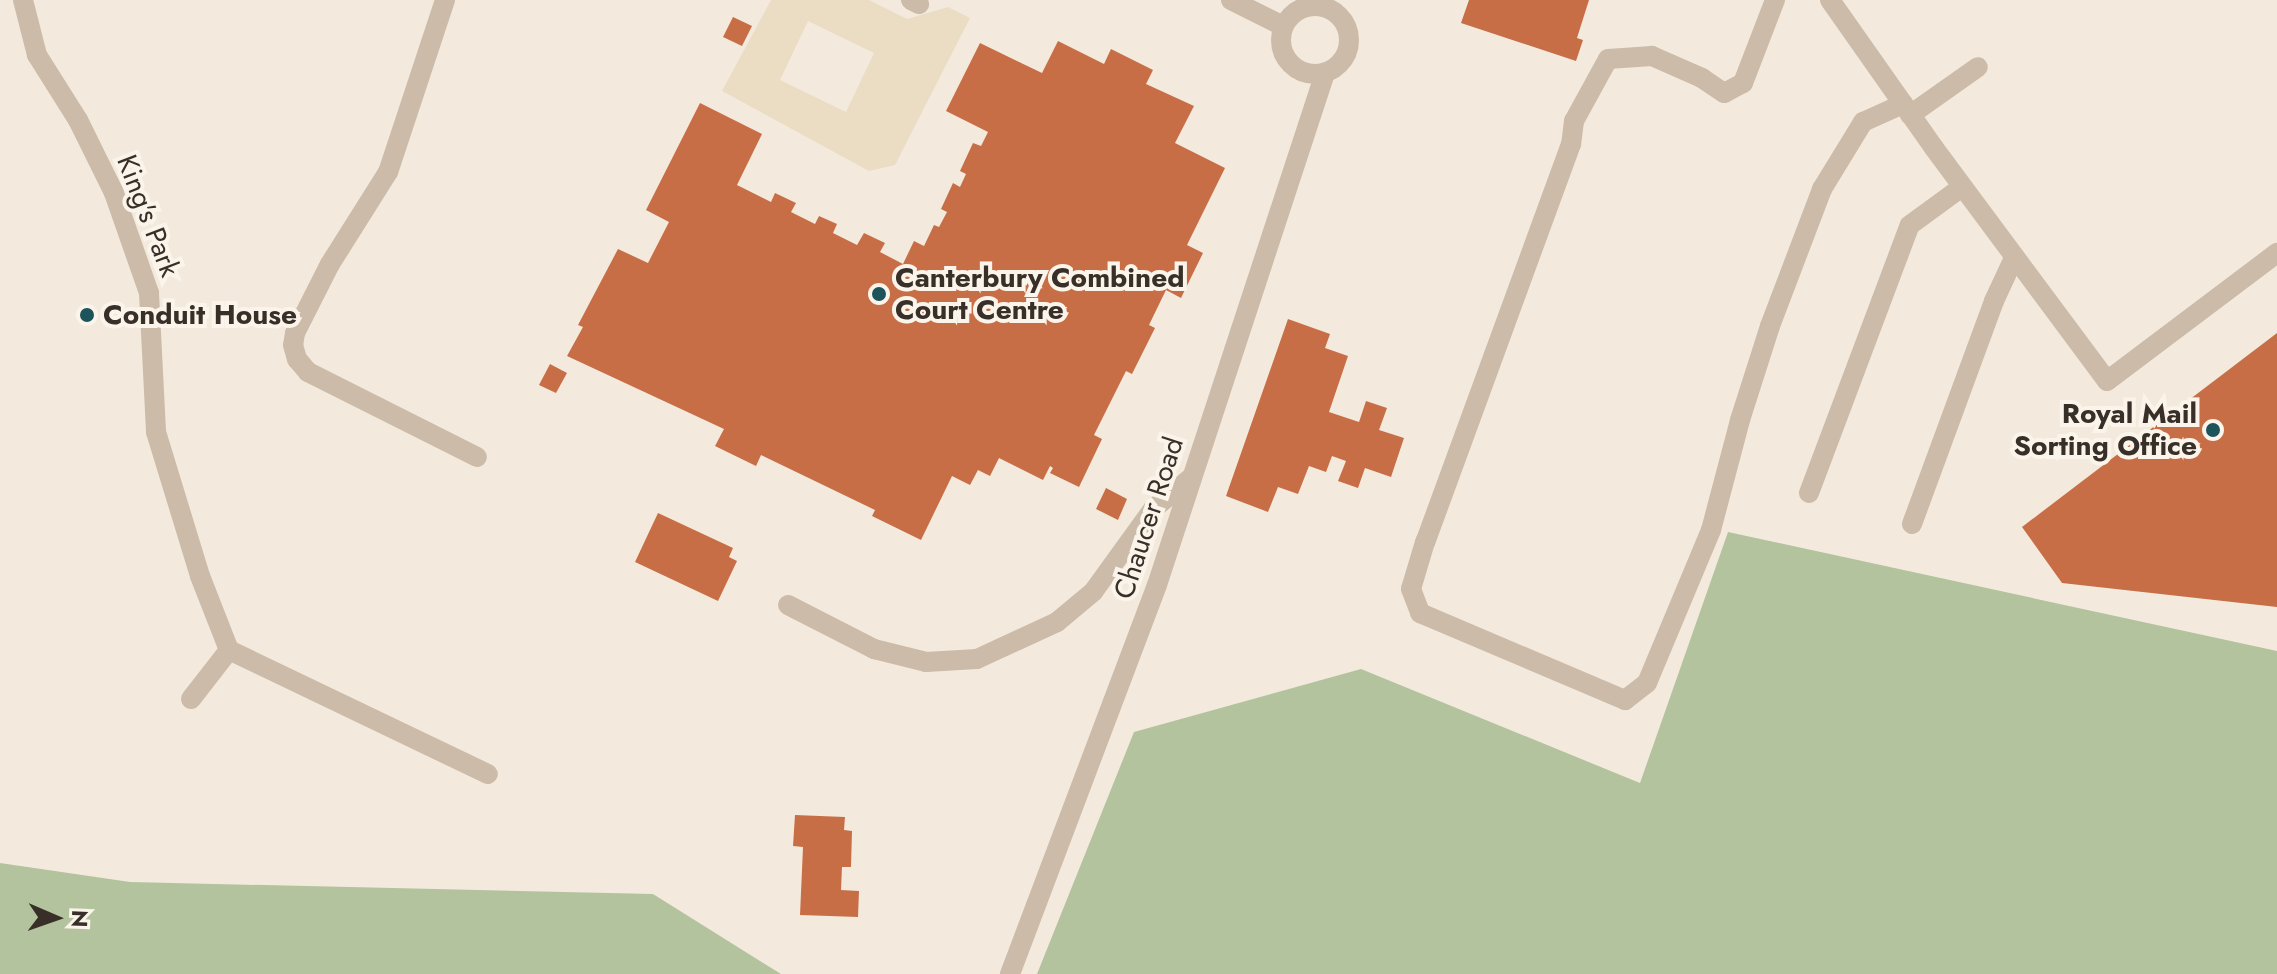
<!DOCTYPE html>
<html>
<head>
<meta charset="utf-8">
<style>
	body { margin:0 }
	#map { position:relative; width:2277px; height:974px; overflow:hidden; background:#f3eadd; font-family:Jost,sans-serif }
	div>[style] { position:absolute }
	.green>* { inset:0; background:#b3c39d }
	.plaza>* { inset:0; background:#ebdcc4 }
	.building>* { inset:0; background:#c86e46 }
	.service>* { height:20px; margin:-10px; padding:0 10px; transform-origin:10px; border-radius:10px; background:#ccbba9 }
	.minor>* { height:20px; margin:-10px; padding:0 10px; transform-origin:10px; border-radius:10px; background:#ccbba9 }
	.minor>.ring { margin:-10px; padding:0; box-sizing:content-box; background:none; border:20px solid #ccbba9; border-radius:50% }
	.dots>* { width:22px; height:22px; translate:-50% -50%; box-sizing:border-box; border:4px solid #faf4ea; border-radius:50% }
	span { translate:-50% -50%; white-space:nowrap; text-align:center; line-height:1.15; -webkit-text-stroke:8px #faf4ea; paint-order:stroke }
	.street-label { font-size:28px; color:#382f29 }
	.poi-label { font-size:28px; color:#382f29; font-weight:700 }
	.left { translate:0 -50%; text-align:left }
	.right { translate:-100% -50%; text-align:right }
	.north { position:absolute; left:16px; top:878px; width:80px; height:80px; -webkit-text-stroke:6px #faf4ea; paint-order:stroke; rotate:92deg; font-size:22px; font-weight:700; line-height:32px; text-align:center; color:#382f29 }
	.north::after { content:''; display:block; margin:auto; width:28px; height:36px; background:#382f29; clip-path:polygon(50% 0,100% 100%,50% 72%,0 100%) }
</style>
</head>
<body>
<div id="map">
	<div class="green">
		<div style="clip-path:polygon(1728px 532px,2277px 651px,2277px 974px,1037px 974px,1134px 732px,1361px 669px,1640px 783px)"></div>
		<div style="clip-path:polygon(0 863px,130px 882px,653px 894px,781px 974px,0 974px)"></div>
	</div>
	<div class="plaza">
		<div style="clip-path:polygon(evenodd,771px 0,869px 0,907px 19px,948px 7px,970px 18px,895px 165px,869px 171px,722px 91px,771px 0,808px 21px,874px 53px,846px 112px,780px 80px,808px 21px)"></div>
	</div>
	<div class="building">
		<div style="clip-path:polygon(1469px 0,1589px 0,1577px 38px,1583px 40px,1576px 61px,1461px 23px)"></div>
		<div style="clip-path:polygon(733px 17px,752px 26px,742px 46px,723px 37px)"></div>
		<div style="clip-path:polygon(1058px 41px,1104px 64px,1111px 49px,1153px 70px,1146px 84px,1194px 106px,1175px 143px,1225px 168px,1187px 245px,1203px 253px,1181px 298px,1166px 290px,1149px 325px,1155px 328px,1132px 374px,1126px 371px,1094px 435px,1102px 439px,1079px 487px,1050px 473px,1053px 468px,1050px 466px,1043px 480px,999px 458px,990px 476px,978px 470px,970px 485px,952px 476px,921px 540px,872px 516px,875px 510px,761px 455px,756px 466px,715px 446px,724px 429px,567px 356px,583px 327px,578px 325px,618px 249px,648px 263px,669px 222px,646px 210px,700px 103px,762px 134px,737px 185px,771px 202px,775px 193px,796px 203px,791px 212px,815px 224px,819px 216px,837px 224px,833px 233px,857px 245px,864px 233px,885px 243px,880px 252px,903px 264px,914px 241px,924px 246px,934px 225px,939px 227px,947px 212px,941px 209px,953px 183px,960px 187px,966px 174px,960px 171px,973px 143px,981px 146px,988px 132px,946px 111px,980px 43px,1042px 73px)"></div>
		<div style="clip-path:polygon(1288px 319px,1330px 334px,1325px 348px,1348px 356px,1329px 412px,1359px 422px,1366px 401px,1387px 408px,1379px 430px,1404px 438px,1391px 477px,1365px 468px,1358px 488px,1338px 481px,1346px 461px,1332px 456px,1326px 472px,1309px 466px,1298px 494px,1278px 487px,1268px 512px,1226px 496px)"></div>
		<div style="clip-path:polygon(2277px 333px,2277px 607px,2062px 583px,2022px 527px)"></div>
		<div style="clip-path:polygon(550px 364px,567px 373px,556px 393px,539px 385px)"></div>
		<div style="clip-path:polygon(1106px 488px,1127px 499px,1118px 520px,1096px 509px)"></div>
		<div style="clip-path:polygon(658px 513px,733px 548px,729px 557px,737px 561px,718px 601px,635px 562px)"></div>
		<div style="clip-path:polygon(795px 815px,845px 817px,844px 830px,852px 831px,851px 867px,842px 867px,841px 890px,859px 891px,858px 917px,800px 915px,803px 847px,793px 846px)"></div>
	</div>
	<div class="service">
		<div style="left:445px;top:0;width:181px;rotate:108.3deg"></div>
		<div style="left:388px;top:172px;width:109px;rotate:122.2deg"></div>
		<div style="left:330px;top:264px;width:77px;rotate:116.9deg"></div>
		<div style="left:295px;top:333px;width:12px;rotate:99deg"></div>
		<div style="left:293px;top:345px;width:15px;rotate:74deg"></div>
		<div style="left:297px;top:359px;width:17px;rotate:50deg"></div>
		<div style="left:308px;top:372px;width:189px;rotate:26.7deg"></div>
		<div style="left:911px;top:0;width:9px;rotate:27deg"></div>
		<div style="left:1775px;top:0;width:89px;rotate:111.1deg"></div>
		<div style="left:1743px;top:83px;width:21px;rotate:152deg"></div>
		<div style="left:1724px;top:93px;width:27px;rotate:-146deg"></div>
		<div style="left:1702px;top:78px;width:55px;rotate:-156.3deg"></div>
		<div style="left:1652px;top:56px;width:44px;rotate:176.1deg"></div>
		<div style="left:1608px;top:59px;width:71px;rotate:118.7deg"></div>
		<div style="left:1574px;top:121px;width:23px;rotate:97deg"></div>
		<div style="left:1571px;top:144px;width:424px;rotate:110.1deg"></div>
		<div style="left:1425px;top:542px;width:49px;rotate:106.6deg"></div>
		<div style="left:1411px;top:589px;width:26px;rotate:69deg"></div>
		<div style="left:1420px;top:613px;width:223px;rotate:23deg"></div>
		<div style="left:1625px;top:700px;width:28px;rotate:-38deg"></div>
		<div style="left:1647px;top:683px;width:166px;rotate:-67.3deg"></div>
		<div style="left:1711px;top:530px;width:114px;rotate:-75.2deg"></div>
		<div style="left:1740px;top:420px;width:99px;rotate:-72.3deg"></div>
		<div style="left:1770px;top:326px;width:147px;rotate:-69.2deg"></div>
		<div style="left:1822px;top:189px;width:79px;rotate:-58.5deg"></div>
		<div style="left:1863px;top:122px;width:44px;rotate:-24.2deg"></div>
		<div style="left:1910px;top:115px;width:83px;rotate:-35.2deg"></div>
		<div style="left:1934px;top:148px;width:290px;rotate:53.4deg"></div>
		<div style="left:2107px;top:381px;width:213px;rotate:-37deg"></div>
		<div style="left:1809px;top:493px;width:286px;rotate:-69.4deg"></div>
		<div style="left:1910px;top:225px;width:64px;rotate:-36.2deg"></div>
		<div style="left:1912px;top:524px;width:238px;rotate:-69.8deg"></div>
		<div style="left:1994px;top:301px;width:47px;rotate:-65.1deg"></div>
		<div style="left:788px;top:605px;width:97px;rotate:27.1deg"></div>
		<div style="left:874px;top:649px;width:54px;rotate:14deg"></div>
		<div style="left:926px;top:662px;width:51px;rotate:-3.4deg"></div>
		<div style="left:977px;top:659px;width:88px;rotate:-24.8deg"></div>
		<div style="left:1057px;top:622px;width:47px;rotate:-39.8deg"></div>
		<div style="left:1093px;top:592px;width:102px;rotate:-54.1deg"></div>
		<div style="left:1153px;top:509px;width:50px;rotate:-39.4deg"></div>
	</div>
	<div class="minor">
		<div style="left:23px;top:0;width:57px;rotate:75.7deg"></div>
		<div style="left:37px;top:55px;width:77px;rotate:57.8deg"></div>
		<div style="left:78px;top:120px;width:81px;rotate:63.7deg"></div>
		<div style="left:114px;top:193px;width:106px;rotate:70.7deg"></div>
		<div style="left:149px;top:293px;width:139px;rotate:87.1deg"></div>
		<div style="left:156px;top:432px;width:151px;rotate:73deg"></div>
		<div style="left:200px;top:576px;width:79px;rotate:68.6deg"></div>
		<div style="left:229px;top:650px;width:287px;rotate:25.6deg"></div>
		<div style="left:1231px;top:0;width:58px;rotate:26.6deg"></div>
		<div style="left:1830px;top:0;width:181px;rotate:54.9deg"></div>
		<div class="ring" style="left:1281px;top:6px;width:48px;height:48px"></div>
		<div style="left:191px;top:699px;width:62px;rotate:-52.2deg"></div>
		<div style="left:1010px;top:974px;width:416px;rotate:-69.3deg"></div>
		<div style="left:1157px;top:585px;width:539px;rotate:-71.83deg"></div>
	</div>
	<div class="dots">
		<div style="left:879px;top:294px;background:#1d535b"></div>
		<div style="left:87px;top:315px;background:#1d535b"></div>
		<div style="left:2213px;top:430px;background:#1d535b"></div>
	</div>
	<div class="street-label">
		<span style="left:148px;top:216px;rotate:69deg">King's Park</span>
		<span style="left:1149px;top:518px;rotate:-72deg">Chaucer Road</span>
	</div>
	<div class="poi-label">
		<span class="left" style="left:895px;top:294px">Canterbury Combined<br>Court Centre</span>
		<span class="left" style="left:103px;top:315px">Conduit House</span>
		<span class="right" style="left:2197px;top:430px">Royal Mail<br>Sorting Office</span>
	</div>
	<div class="north">N</div>
</div>
</body>
</html>
